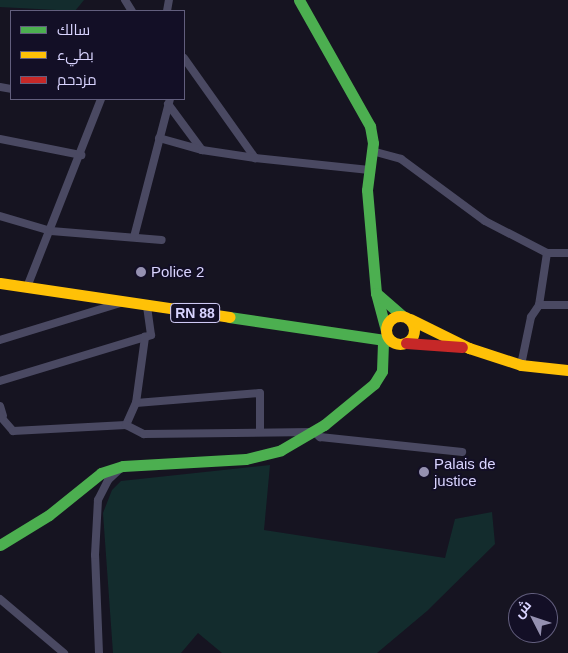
<!DOCTYPE html>
<html>
<head>
<meta charset="utf-8">
<style>
	body { margin:0 }
	#map { position:relative; width:568px; height:653px; overflow:hidden; background:#161421; font-family:Helvetica,Cairo,sans-serif }
	div>[style] { position:absolute }
	.green>* { inset:0; background:#132c2d }
	.street>* { height:8px; margin:-4px; padding:0 4px; transform-origin:4px; border-radius:4px; background:#4a4962 }
	.fast>* { height:11px; margin:-5.5px; padding:0 5.5px; transform-origin:5.5px; border-radius:5.5px; background:#4caf50 }
	.slow>* { height:11px; margin:-5.5px; padding:0 5.5px; transform-origin:5.5px; border-radius:5.5px; background:#ffc107 }
	.slow>.ring { margin:-5.5px; padding:0; box-sizing:content-box; background:none; border:11px solid #ffc107; border-radius:50% }
	.jam>* { height:11px; margin:-5.5px; padding:0 5.5px; transform-origin:5.5px; border-radius:5.5px; background:#c62828 }
	.dots>* { width:14px; height:14px; translate:-50% -50%; box-sizing:border-box; border:2px solid #130f26; border-radius:50% }
	span { translate:-50% -50%; white-space:nowrap; text-align:center; line-height:1.15; -webkit-text-stroke:4px #130f26; paint-order:stroke }
	.shield-label span { padding:1px 4px; background:#130f26; border:1px solid; border-radius:4px; -webkit-text-stroke-width:0 }
	.shield-label { font-size:14px; color:#d9d4ff; font-weight:700 }
	.poi-label { font-size:15px; color:#d9d4ff }
	.left { translate:0 -50%; text-align:left }
	.legend { position:absolute; left:10px; top:10px; width:175px; height:90px; box-sizing:border-box; background:#130f26; border:1px solid #625e7d; margin:0; padding:6px 9px; list-style:none; font-size:15px; color:#d9d4ff }
	.legend li { display:flex; align-items:center; gap:10px; height:25px }
	.legend b { width:25px; border:1px solid #625e7d }
	.north { position:absolute; left:508px; top:593px; width:50px; height:50px; box-sizing:border-box; background:#130f26; border:1px solid #625e7d; border-radius:50%; rotate:311deg; font-size:14px; font-weight:700; line-height:20px; text-align:center; color:#d9d4ff }
	.north::after { content:''; display:block; margin:auto; width:18px; height:22px; background:#9591b1; clip-path:polygon(50% 0,100% 100%,50% 72%,0 100%) }
</style>
</head>
<body>
<div id="map">
	<div class="green">
		<div style="clip-path:polygon(0 0,84px 0,75px 11px,0 7px)"></div>
		<div style="clip-path:polygon(270px 465px,264px 530px,445px 558px,455px 519px,492px 512px,495px 544px,427px 611px,377px 653px,222px 653px,198px 633px,181px 653px,113px 653px,103px 513px,112px 490px,121px 481px)"></div>
	</div>
	<div class="street">
		<div style="left:125px;top:0;width:13px;rotate:58deg"></div>
		<div style="left:167px;top:11px;width:11px;rotate:-80deg"></div>
		<div style="left:184px;top:58px;width:123px;rotate:54.6deg"></div>
		<div style="left:255px;top:158px;width:115px;rotate:6deg"></div>
		<div style="left:0;top:87px;width:11px;rotate:10deg"></div>
		<div style="left:168px;top:104px;width:57px;rotate:53.5deg"></div>
		<div style="left:159px;top:138px;width:45px;rotate:15.6deg"></div>
		<div style="left:202px;top:150px;width:54px;rotate:8.6deg"></div>
		<div style="left:0;top:139px;width:83px;rotate:11.2deg"></div>
		<div style="left:372px;top:151px;width:30px;rotate:15deg"></div>
		<div style="left:401px;top:159px;width:104px;rotate:36.4deg"></div>
		<div style="left:485px;top:221px;width:70px;rotate:27.3deg"></div>
		<div style="left:547px;top:253px;width:53px;rotate:98.7deg"></div>
		<div style="left:0;top:216px;width:53px;rotate:16.4deg"></div>
		<div style="left:51px;top:231px;width:111px;rotate:4.6deg"></div>
		<div style="left:134px;top:237px;width:143px;rotate:-75.4deg"></div>
		<div style="left:547px;top:253px;width:21px"></div>
		<div style="left:27px;top:287px;width:202px;rotate:-68.5deg"></div>
		<div style="left:0;top:340px;width:126px;rotate:-17.1deg"></div>
		<div style="left:521px;top:365px;width:49px;rotate:-78.2deg"></div>
		<div style="left:531px;top:317px;width:14px;rotate:-56deg"></div>
		<div style="left:539px;top:305px;width:29px"></div>
		<div style="left:0;top:381px;width:158px;rotate:-16.9deg"></div>
		<div style="left:151px;top:335px;width:30px;rotate:-98deg"></div>
		<div style="left:136px;top:403px;width:124px;rotate:-4.6deg"></div>
		<div style="left:260px;top:393px;width:39px;rotate:90deg"></div>
		<div style="left:0;top:406px;width:10px;rotate:73deg"></div>
		<div style="left:0;top:416px;width:20px;rotate:49deg"></div>
		<div style="left:13px;top:431px;width:113px;rotate:-3deg"></div>
		<div style="left:126px;top:425px;width:24px;rotate:-66deg"></div>
		<div style="left:136px;top:403px;width:67px;rotate:-82.2deg"></div>
		<div style="left:126px;top:425px;width:20px;rotate:27deg"></div>
		<div style="left:144px;top:434px;width:170px;rotate:-0.7deg"></div>
		<div style="left:314px;top:432px;width:8px;rotate:40deg"></div>
		<div style="left:320px;top:437px;width:143px;rotate:6deg"></div>
		<div style="left:0;top:599px;width:84px;rotate:40.2deg"></div>
		<div style="left:99px;top:653px;width:98px;rotate:-92.3deg"></div>
		<div style="left:95px;top:555px;width:55px;rotate:-86.9deg"></div>
		<div style="left:98px;top:500px;width:22px;rotate:-63deg"></div>
		<div style="left:108px;top:480px;width:18px;rotate:-43deg"></div>
	</div>
	<div class="fast">
		<div style="left:299px;top:0;width:145px;rotate:60.6deg"></div>
		<div style="left:370px;top:126px;width:17px;rotate:80deg"></div>
		<div style="left:373px;top:143px;width:47px;rotate:97.3deg"></div>
		<div style="left:367px;top:190px;width:103px;rotate:85deg"></div>
		<div style="left:376px;top:293px;width:38px;rotate:75deg"></div>
		<div style="left:376px;top:293px;width:35px;rotate:41deg"></div>
		<div style="left:229px;top:317px;width:164px;rotate:8.4deg"></div>
		<div style="left:0;top:545px;width:57px;rotate:-31.5deg"></div>
		<div style="left:49px;top:515px;width:67px;rotate:-38.9deg"></div>
		<div style="left:101px;top:473px;width:23px;rotate:-18deg"></div>
		<div style="left:123px;top:466px;width:123px;rotate:-3.3deg"></div>
		<div style="left:246px;top:459px;width:36px;rotate:-14deg"></div>
		<div style="left:281px;top:450px;width:50px;rotate:-30.2deg"></div>
		<div style="left:324px;top:425px;width:65px;rotate:-39.4deg"></div>
		<div style="left:374px;top:384px;width:15px;rotate:-58deg"></div>
		<div style="left:382px;top:371px;width:30px;rotate:-88deg"></div>
	</div>
	<div class="slow">
		<div style="left:0;top:283px;width:232px;rotate:8.4deg"></div>
		<div class="ring" style="left:386px;top:316px;width:17px;height:17px"></div>
		<div style="left:410px;top:319px;width:66px;rotate:26.2deg"></div>
		<div style="left:469px;top:348px;width:55px;rotate:18.1deg"></div>
		<div style="left:521px;top:365px;width:47px;rotate:6.1deg"></div>
	</div>
	<div class="jam">
		<div style="left:406px;top:343px;width:56px;rotate:4.1deg"></div>
	</div>
	<div class="dots">
		<div style="left:141px;top:272px;background:#9591b1"></div>
		<div style="left:424px;top:472px;background:#9591b1"></div>
	</div>
	<div class="shield-label">
		<span style="left:195px;top:313px">RN 88</span>
	</div>
	<div class="poi-label">
		<span class="left" style="left:151px;top:272px">Police 2</span>
		<span class="left" style="left:434px;top:472px">Palais de<br>justice</span>
	</div>
	<ul class="legend">
	<li><b style="height:6px;background:#4caf50"></b>سالك</li>
	<li><b style="height:6px;background:#ffc107"></b>بطيء</li>
	<li><b style="height:6px;background:#c62828"></b>مزدحم</li>
	</ul>
	<div class="north">ش</div>
</div>
</body>
</html>
